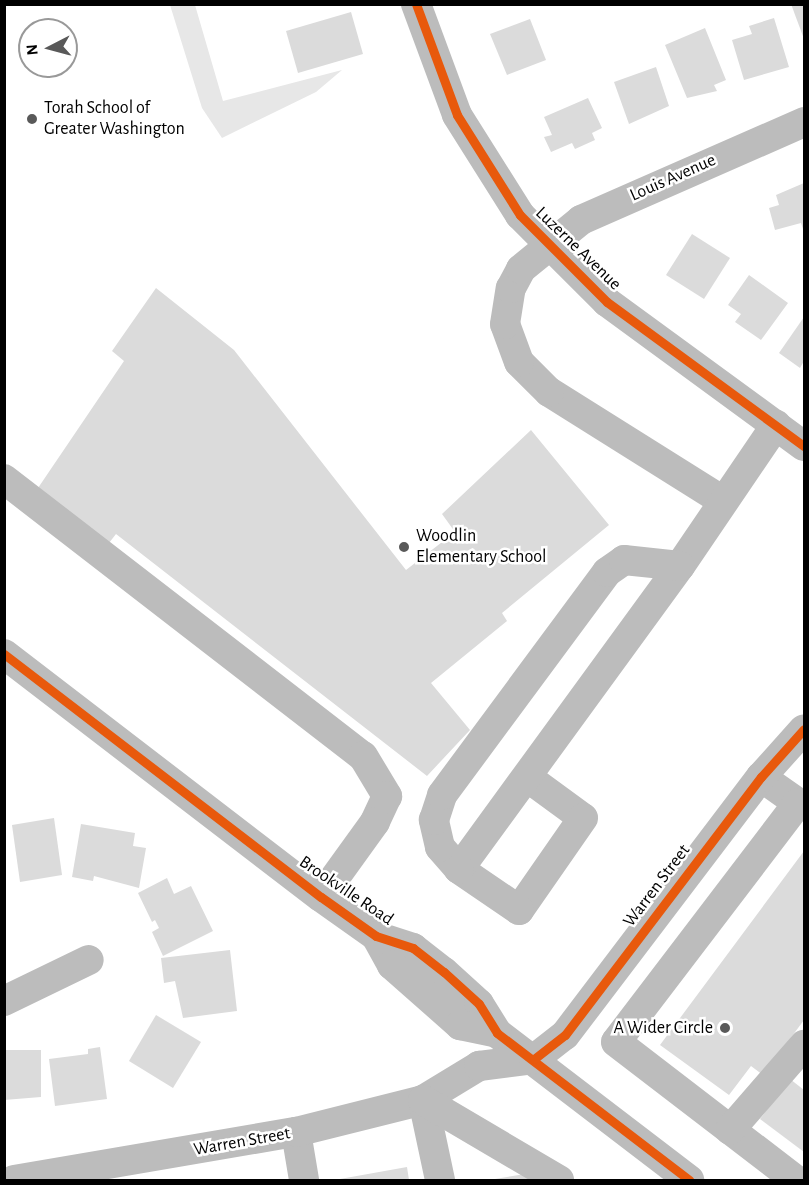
<!DOCTYPE html>
<html>
<head>
<meta charset="utf-8">
<style>
	body { margin:0 }
	#map { position:relative; width:809px; height:1185px; overflow:hidden; background:#fff; font-family:"Alegreya Sans",sans-serif }
	div>[style] { position:absolute }
	.green>* { inset:0; background:#e7e7e7 }
	.building>* { inset:0; background:#dbdbdb }
	.minor>* { height:30px; margin:-15px; padding:0 15px; transform-origin:15px; border-radius:15px; background:#bcbcbc }
	.cycleway>* { height:9px; margin:-4.5px; padding:0 4.5px; transform-origin:4.5px; border-radius:4.5px; background:#e8590c }
	.dots>* { width:16px; height:16px; translate:-50% -50%; box-sizing:border-box; border:3px solid #fff; border-radius:50% }
	span { translate:-50% -50%; white-space:nowrap; text-align:center; line-height:1.15; -webkit-text-stroke:5px #fff; paint-order:stroke }
	.poi-label { font-size:18px; color:#000 }
	.left { translate:0 -50%; text-align:left }
	.right { translate:-100% -50%; text-align:right }
	.street-label { font-size:18px; color:#000 }
	.frame { position:absolute; inset:0; border:6px solid #000; pointer-events:none }
	.north { position:absolute; left:18px; top:18px; width:60px; height:60px; box-sizing:border-box; background:#fff; border:2px solid #999; border-radius:50%; rotate:264deg; font-size:16px; font-weight:700; line-height:24px; text-align:center; color:#000 }
	.north::after { content:''; display:block; margin:auto; width:21px; height:27px; background:#595959; clip-path:polygon(50% 0,100% 100%,50% 72%,0 100%) }
</style>
</head>
<body>
<div id="map">
	<div class="green">
		<div style="clip-path:polygon(170px 5px,195px 5px,223px 101px,342px 70px,316px 92px,222px 138px,202px 108px)"></div>
	</div>
	<div class="building">
		<div style="clip-path:polygon(791px 4px,804px 4px,804px 39px)"></div>
		<div style="clip-path:polygon(351px 12px,363px 54px,298px 73px,286px 31px)"></div>
		<div style="clip-path:polygon(774px 18px,789px 67px,744px 80px,732px 40px,752px 34px,749px 26px)"></div>
		<div style="clip-path:polygon(530px 19px,546px 60px,507px 75px,490px 34px)"></div>
		<div style="clip-path:polygon(705px 28px,726px 80px,714px 85px,717px 91px,687px 98px,665px 45px)"></div>
		<div style="clip-path:polygon(656px 67px,669px 106px,629px 124px,614px 82px)"></div>
		<div style="clip-path:polygon(588px 98px,602px 128px,592px 133px,595px 140px,575px 149px,572px 143px,551px 152px,544px 137px,552px 135px,544px 117px)"></div>
		<div style="clip-path:polygon(804px 183px,804px 232px,801px 223px,775px 230px,769px 208px,779px 205px,776px 195px)"></div>
		<div style="clip-path:polygon(692px 234px,730px 258px,704px 299px,666px 275px)"></div>
		<div style="clip-path:polygon(749px 275px,788px 303px,761px 340px,735px 322px,741px 314px,728px 305px)"></div>
		<div style="clip-path:polygon(156px 288px,234px 350px,406px 570px,455px 532px,442px 514px,531px 430px,609px 525px,502px 613px,507px 621px,431px 683px,470px 730px,427px 776px,116px 534px,109px 543px,38px 488px,124px 361px,112px 351px)"></div>
		<div style="clip-path:polygon(804px 317px,804px 361px,800px 368px,779px 353px)"></div>
		<div style="clip-path:polygon(54px 818px,62px 875px,20px 882px,12px 825px)"></div>
		<div style="clip-path:polygon(81px 824px,135px 833px,133px 846px,146px 848px,139px 888px,94px 876px,93px 881px,72px 877px)"></div>
		<div style="clip-path:polygon(804px 851px,804px 1020px,763px 1075px,751px 1066px,729px 1095px,660px 1045px)"></div>
		<div style="clip-path:polygon(167px 878px,174px 894px,191px 886px,213px 931px,163px 956px,152px 932px,159px 928px,155px 920px,152px 922px,138px 893px)"></div>
		<div style="clip-path:polygon(230px 950px,237px 1011px,183px 1018px,175px 981px,164px 983px,161px 958px)"></div>
		<div style="clip-path:polygon(156px 1015px,201px 1042px,173px 1088px,129px 1061px)"></div>
		<div style="clip-path:polygon(100px 1047px,107px 1099px,55px 1106px,49px 1059px,88px 1054px,88px 1049px)"></div>
		<div style="clip-path:polygon(6px 1050px,41px 1050px,41px 1097px,4px 1100px)"></div>
		<div style="clip-path:polygon(790px 1079px,804px 1090px,804px 1152px,760px 1119px)"></div>
		<div style="clip-path:polygon(407px 1167px,409px 1180px,340px 1180px,340px 1179px)"></div>
		<div style="clip-path:polygon(525px 1174px,533px 1180px,495px 1180px,495px 1179px)"></div>
	</div>
	<div class="minor">
		<div style="left:416px;top:4px;width:118px;rotate:69.7deg"></div>
		<div style="left:457px;top:115px;width:118px;rotate:57.8deg"></div>
		<div style="left:520px;top:215px;width:123px;rotate:45deg"></div>
		<div style="left:607px;top:302px;width:244px;rotate:36.2deg"></div>
		<div style="left:4px;top:479px;width:453px;rotate:37.7deg"></div>
		<div style="left:363px;top:756px;width:47px;rotate:59deg"></div>
		<div style="left:387px;top:796px;width:29px;rotate:115deg"></div>
		<div style="left:375px;top:822px;width:92px;rotate:125.8deg"></div>
		<div style="left:723px;top:501px;width:205px;rotate:-147.9deg"></div>
		<div style="left:549px;top:392px;width:42px;rotate:-135deg"></div>
		<div style="left:519px;top:362px;width:40px;rotate:-110.2deg"></div>
		<div style="left:505px;top:324px;width:36px;rotate:-81deg"></div>
		<div style="left:511px;top:288px;width:21px;rotate:-62deg"></div>
		<div style="left:521px;top:269px;width:77px;rotate:-39.2deg"></div>
		<div style="left:581px;top:220px;width:244px;rotate:-23.7deg"></div>
		<div style="left:4px;top:654px;width:399px;rotate:37.5deg"></div>
		<div style="left:321px;top:897px;width:67px;rotate:35.3deg"></div>
		<div style="left:376px;top:936px;width:39px;rotate:18deg"></div>
		<div style="left:413px;top:948px;width:39px;rotate:38deg"></div>
		<div style="left:444px;top:972px;width:47px;rotate:42.4deg"></div>
		<div style="left:479px;top:1004px;width:34px;rotate:58deg"></div>
		<div style="left:497px;top:1033px;width:242px;rotate:37.4deg"></div>
		<div style="left:527px;top:777px;width:69px;rotate:36.2deg"></div>
		<div style="left:583px;top:818px;width:112px;rotate:124.8deg"></div>
		<div style="left:519px;top:910px;width:73px;rotate:-145.7deg"></div>
		<div style="left:459px;top:869px;width:375px;rotate:-53.9deg"></div>
		<div style="left:680px;top:566px;width:171px;rotate:-55.8deg"></div>
		<div style="left:761px;top:777px;width:45px;rotate:35.1deg"></div>
		<div style="left:798px;top:803px;width:300px;rotate:127.3deg"></div>
		<div style="left:616px;top:1042px;width:227px;rotate:37.5deg"></div>
		<div style="left:459px;top:869px;width:29px;rotate:-131deg"></div>
		<div style="left:440px;top:847px;width:28px;rotate:-103deg"></div>
		<div style="left:434px;top:820px;width:26px;rotate:-72deg"></div>
		<div style="left:442px;top:795px;width:277px;rotate:-53.5deg"></div>
		<div style="left:607px;top:572px;width:21px;rotate:-35deg"></div>
		<div style="left:624px;top:560px;width:56px;rotate:6.1deg"></div>
		<div style="left:376px;top:936px;width:33px;rotate:61deg"></div>
		<div style="left:392px;top:965px;width:91px;rotate:41.4deg"></div>
		<div style="left:460px;top:1025px;width:38px;rotate:12deg"></div>
		<div style="left:4px;top:1001px;width:94px;rotate:-25.8deg"></div>
		<div style="left:730px;top:1130px;width:113px;rotate:-49deg"></div>
		<div style="left:296px;top:1132px;width:49px;rotate:80.5deg"></div>
		<div style="left:14px;top:1180px;width:286px;rotate:-9.7deg"></div>
		<div style="left:296px;top:1132px;width:131px;rotate:-14.1deg"></div>
		<div style="left:423px;top:1100px;width:66px;rotate:-31.3deg"></div>
		<div style="left:479px;top:1066px;width:55px;rotate:-7.3deg"></div>
		<div style="left:534px;top:1059px;width:39px;rotate:-38deg"></div>
		<div style="left:565px;top:1035px;width:324px;rotate:-52.8deg"></div>
		<div style="left:761px;top:777px;width:64px;rotate:-48.1deg"></div>
		<div style="left:440px;top:1180px;width:82px;rotate:-102deg"></div>
		<div style="left:423px;top:1100px;width:158px;rotate:30.5deg"></div>
	</div>
	<div class="cycleway">
		<div style="left:416px;top:4px;width:118px;rotate:69.7deg"></div>
		<div style="left:457px;top:115px;width:118px;rotate:57.8deg"></div>
		<div style="left:520px;top:215px;width:123px;rotate:45deg"></div>
		<div style="left:607px;top:302px;width:244px;rotate:36.2deg"></div>
		<div style="left:4px;top:654px;width:399px;rotate:37.5deg"></div>
		<div style="left:321px;top:897px;width:67px;rotate:35.3deg"></div>
		<div style="left:376px;top:936px;width:39px;rotate:18deg"></div>
		<div style="left:413px;top:948px;width:39px;rotate:38deg"></div>
		<div style="left:444px;top:972px;width:47px;rotate:42.4deg"></div>
		<div style="left:479px;top:1004px;width:34px;rotate:58deg"></div>
		<div style="left:497px;top:1033px;width:242px;rotate:37.4deg"></div>
		<div style="left:534px;top:1059px;width:39px;rotate:-38deg"></div>
		<div style="left:565px;top:1035px;width:324px;rotate:-52.8deg"></div>
		<div style="left:761px;top:777px;width:64px;rotate:-48.1deg"></div>
	</div>
	<div class="dots">
		<div style="left:32px;top:119px;background:#595959"></div>
		<div style="left:404px;top:547px;background:#595959"></div>
		<div style="left:725px;top:1028px;background:#595959"></div>
	</div>
	<div class="poi-label">
		<span class="left" style="left:44px;top:119px">Torah School of<br>Greater Washington</span>
		<span class="left" style="left:416px;top:547px">Woodlin<br>Elementary School</span>
		<span class="right" style="left:713px;top:1028px">A Wider Circle</span>
	</div>
	<div class="street-label">
		<span style="left:673px;top:178px;rotate:-24deg">Louis Avenue</span>
		<span style="left:578px;top:249px;rotate:44deg">Luzerne Avenue</span>
		<span style="left:657px;top:886px;rotate:-53deg">Warren Street</span>
		<span style="left:346px;top:891px;rotate:34deg">Brookville Road</span>
		<span style="left:242px;top:1142px;rotate:-10deg">Warren Street</span>
	</div>
	<div class="frame"></div>
	<div class="north">N</div>
</div>
</body>
</html>
